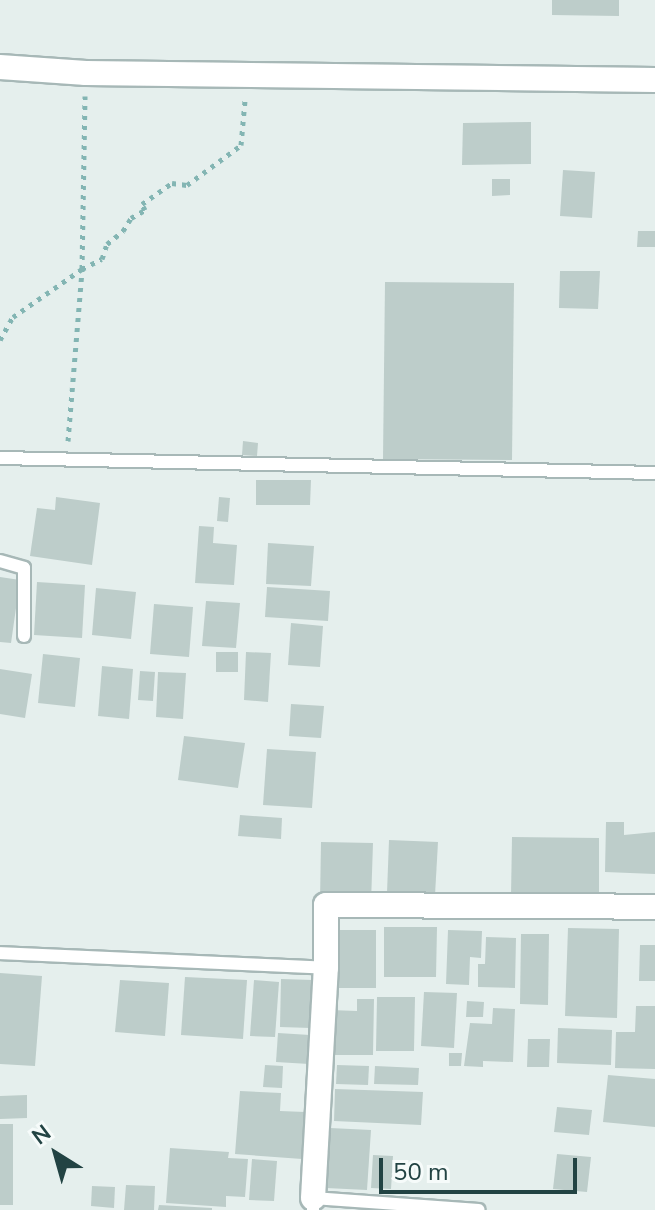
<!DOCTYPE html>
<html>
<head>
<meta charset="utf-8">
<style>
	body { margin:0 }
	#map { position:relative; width:655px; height:1210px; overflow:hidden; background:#e5efed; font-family:"Nunito Sans",sans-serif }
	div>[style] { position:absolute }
	.building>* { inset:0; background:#bdcdca }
	.path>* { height:5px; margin-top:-2.5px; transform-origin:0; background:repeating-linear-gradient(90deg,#83b5b3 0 4px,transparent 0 10px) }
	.roads { filter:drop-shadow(2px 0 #a7b8b7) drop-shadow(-2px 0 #a7b8b7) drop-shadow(0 2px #a7b8b7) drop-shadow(0 -2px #a7b8b7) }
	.lane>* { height:12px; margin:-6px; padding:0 6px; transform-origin:6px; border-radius:6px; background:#fff }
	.street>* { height:24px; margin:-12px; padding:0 12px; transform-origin:12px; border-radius:12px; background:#fff }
	.secondary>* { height:24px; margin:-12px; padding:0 12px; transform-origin:12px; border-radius:12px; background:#fff }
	span { translate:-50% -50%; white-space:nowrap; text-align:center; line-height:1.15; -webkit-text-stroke:6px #f6fbfa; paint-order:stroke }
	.north { position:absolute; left:16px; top:1114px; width:80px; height:80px; -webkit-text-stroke:6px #f6fbfa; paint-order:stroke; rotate:323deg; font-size:22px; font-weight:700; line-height:32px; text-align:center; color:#224343 }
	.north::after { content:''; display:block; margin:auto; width:28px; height:36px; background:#224343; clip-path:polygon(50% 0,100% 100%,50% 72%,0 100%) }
	.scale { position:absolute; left:379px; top:1158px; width:198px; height:36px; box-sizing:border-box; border:4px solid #224343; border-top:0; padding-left:10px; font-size:24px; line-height:28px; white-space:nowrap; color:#224343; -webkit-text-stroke:6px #f6fbfa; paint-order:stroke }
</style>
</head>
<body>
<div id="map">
	<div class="building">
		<div style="clip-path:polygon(552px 0,619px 0,619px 16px,552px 15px)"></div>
		<div style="clip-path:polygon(531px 122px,531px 164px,462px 165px,463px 123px)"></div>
		<div style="clip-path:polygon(563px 170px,595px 172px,592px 218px,560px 216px)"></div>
		<div style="clip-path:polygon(492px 179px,510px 179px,510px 195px,492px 196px)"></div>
		<div style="clip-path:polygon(638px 231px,655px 231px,655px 247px,637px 247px)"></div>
		<div style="clip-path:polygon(560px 271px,600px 271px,598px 309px,559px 308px)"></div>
		<div style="clip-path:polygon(385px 282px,514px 283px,512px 460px,383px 459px)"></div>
		<div style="clip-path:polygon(243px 441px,258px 443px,257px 456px,242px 455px)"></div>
		<div style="clip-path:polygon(256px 480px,311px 480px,310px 505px,256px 505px)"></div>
		<div style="clip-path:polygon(56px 497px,100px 503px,92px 565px,30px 556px,37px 508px,55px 510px)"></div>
		<div style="clip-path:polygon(219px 497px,230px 498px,228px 522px,217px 521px)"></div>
		<div style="clip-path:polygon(199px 526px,214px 527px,213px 543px,237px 545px,234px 585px,195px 583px)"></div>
		<div style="clip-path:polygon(268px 543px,314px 546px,311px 586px,266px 584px)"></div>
		<div style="clip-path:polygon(0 577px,20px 580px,11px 643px,0 642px)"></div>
		<div style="clip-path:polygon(37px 582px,85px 585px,82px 638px,34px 635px)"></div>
		<div style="clip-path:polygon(267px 587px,330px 591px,328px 621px,265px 617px)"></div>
		<div style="clip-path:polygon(96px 588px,136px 592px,131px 639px,92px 635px)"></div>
		<div style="clip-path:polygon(206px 601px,240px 603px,236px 648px,202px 646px)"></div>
		<div style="clip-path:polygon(154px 604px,193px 607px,189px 657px,150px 654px)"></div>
		<div style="clip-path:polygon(291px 623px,323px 626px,320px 667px,288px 665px)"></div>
		<div style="clip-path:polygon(216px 652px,238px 652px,238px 672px,216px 672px)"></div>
		<div style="clip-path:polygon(246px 652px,271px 653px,268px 702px,244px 700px)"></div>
		<div style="clip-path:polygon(43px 654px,80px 658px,75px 707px,38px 703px)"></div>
		<div style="clip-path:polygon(102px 666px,133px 669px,129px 719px,98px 716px)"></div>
		<div style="clip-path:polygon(0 669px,32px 674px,25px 718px,0 714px)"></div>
		<div style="clip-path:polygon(140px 671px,155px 672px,153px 701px,138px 700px)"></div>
		<div style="clip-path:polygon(158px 672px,186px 673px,183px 719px,156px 717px)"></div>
		<div style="clip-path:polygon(291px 704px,324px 706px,321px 738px,289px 736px)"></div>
		<div style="clip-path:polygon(184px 736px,245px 743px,238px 788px,178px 780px)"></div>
		<div style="clip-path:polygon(267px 749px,316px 752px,312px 808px,263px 805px)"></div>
		<div style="clip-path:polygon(240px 815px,282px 818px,281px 839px,238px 836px)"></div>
		<div style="clip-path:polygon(606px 822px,624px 822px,624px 835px,655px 832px,655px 874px,605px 872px)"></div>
		<div style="clip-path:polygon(512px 837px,599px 838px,599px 896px,511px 896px)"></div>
		<div style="clip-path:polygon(389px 840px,438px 842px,435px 895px,387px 893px)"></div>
		<div style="clip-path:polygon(321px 842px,373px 843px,371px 903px,320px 902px)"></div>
		<div style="clip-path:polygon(384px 927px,437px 927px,436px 977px,384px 977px)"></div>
		<div style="clip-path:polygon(568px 928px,619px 929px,617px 1018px,565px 1016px)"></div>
		<div style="clip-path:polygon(332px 930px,376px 930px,376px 988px,333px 988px)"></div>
		<div style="clip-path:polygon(448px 930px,482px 931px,481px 958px,470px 957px,469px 985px,446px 984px)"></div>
		<div style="clip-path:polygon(521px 934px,549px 934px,548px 1005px,520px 1004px)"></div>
		<div style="clip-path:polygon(486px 937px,516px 938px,515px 988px,478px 987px,478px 964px,485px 964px)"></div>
		<div style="clip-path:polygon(640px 945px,655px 945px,655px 981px,639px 981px)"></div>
		<div style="clip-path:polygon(0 973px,42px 976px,35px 1066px,0 1064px)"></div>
		<div style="clip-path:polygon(185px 977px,247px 980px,243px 1039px,181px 1035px)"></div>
		<div style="clip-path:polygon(281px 979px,313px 980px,311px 1028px,280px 1027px)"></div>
		<div style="clip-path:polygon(120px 980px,169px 983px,165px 1036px,115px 1032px)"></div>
		<div style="clip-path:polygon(254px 980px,279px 982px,275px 1037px,250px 1036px)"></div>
		<div style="clip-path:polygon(424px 992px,457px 993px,454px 1048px,421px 1046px)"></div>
		<div style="clip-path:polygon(377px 997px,415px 997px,414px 1051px,376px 1051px)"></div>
		<div style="clip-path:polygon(357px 999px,374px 999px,373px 1055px,329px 1055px,330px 1010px,357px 1011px)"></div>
		<div style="clip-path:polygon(467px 1001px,484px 1002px,483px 1017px,466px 1017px)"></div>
		<div style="clip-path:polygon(636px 1006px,655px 1006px,655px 1069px,615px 1068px,616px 1032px,635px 1032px)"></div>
		<div style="clip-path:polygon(493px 1008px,515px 1009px,513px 1062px,483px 1061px,483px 1067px,464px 1066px,470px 1023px,492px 1024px)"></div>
		<div style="clip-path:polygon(558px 1028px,612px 1030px,611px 1065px,557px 1063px)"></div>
		<div style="clip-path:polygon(278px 1033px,310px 1035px,309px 1064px,276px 1062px)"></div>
		<div style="clip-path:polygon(528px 1039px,550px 1039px,549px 1067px,527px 1067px)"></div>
		<div style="clip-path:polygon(449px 1053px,462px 1053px,461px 1066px,449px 1066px)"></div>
		<div style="clip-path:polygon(265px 1065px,283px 1066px,282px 1088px,263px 1087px)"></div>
		<div style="clip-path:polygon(337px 1065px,369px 1066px,368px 1085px,336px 1084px)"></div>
		<div style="clip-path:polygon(375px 1066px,419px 1068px,418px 1085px,374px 1084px)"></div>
		<div style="clip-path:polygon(608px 1075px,655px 1079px,655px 1127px,603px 1122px)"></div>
		<div style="clip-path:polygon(335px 1089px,423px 1092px,421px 1125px,334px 1121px)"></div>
		<div style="clip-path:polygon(240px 1091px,281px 1093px,280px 1111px,305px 1112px,302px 1159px,235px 1154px)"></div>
		<div style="clip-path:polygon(27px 1095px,27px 1118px,0 1119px,0 1096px)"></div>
		<div style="clip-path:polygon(557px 1107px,592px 1110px,589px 1135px,554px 1132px)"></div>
		<div style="clip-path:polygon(0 1124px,13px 1124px,13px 1205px,0 1205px)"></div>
		<div style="clip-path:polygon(330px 1128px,371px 1130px,367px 1190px,326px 1188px)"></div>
		<div style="clip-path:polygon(170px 1148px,229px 1152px,228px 1158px,248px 1159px,245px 1197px,226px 1196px,226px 1207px,166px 1203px)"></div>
		<div style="clip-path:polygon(557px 1154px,591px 1157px,587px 1192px,553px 1189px)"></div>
		<div style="clip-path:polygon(373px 1155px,393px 1156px,391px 1189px,371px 1188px)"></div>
		<div style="clip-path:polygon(252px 1159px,277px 1161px,274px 1201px,249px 1200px)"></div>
		<div style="clip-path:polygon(126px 1185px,155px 1186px,154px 1210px,124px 1210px)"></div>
		<div style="clip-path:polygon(92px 1186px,115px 1187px,114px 1208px,91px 1206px)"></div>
		<div style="clip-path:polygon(159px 1205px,212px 1208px,212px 1210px,158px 1210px)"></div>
	</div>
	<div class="path">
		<div style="left:0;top:340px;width:26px;rotate:-61deg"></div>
		<div style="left:13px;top:317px;width:84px;rotate:-34.8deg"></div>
		<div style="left:82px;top:269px;width:22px;rotate:-27deg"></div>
		<div style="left:102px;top:259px;width:16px;rotate:-72deg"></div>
		<div style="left:107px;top:244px;width:21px;rotate:-39deg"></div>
		<div style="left:123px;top:231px;width:15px;rotate:-58deg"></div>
		<div style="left:131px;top:218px;width:16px;rotate:-30deg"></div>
		<div style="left:145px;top:210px;width:7px;rotate:-117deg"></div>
		<div style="left:142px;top:204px;width:37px;rotate:-35deg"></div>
		<div style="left:172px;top:183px;width:15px;rotate:8deg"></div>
		<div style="left:187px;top:185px;width:67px;rotate:-36.5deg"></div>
		<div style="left:241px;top:145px;width:45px;rotate:-84.9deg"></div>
		<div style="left:68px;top:441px;width:173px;rotate:-85.3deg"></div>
		<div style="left:82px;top:269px;width:173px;rotate:-89deg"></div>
	</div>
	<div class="roads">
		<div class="lane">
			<div style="left:0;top:458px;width:655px;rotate:1.31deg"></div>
			<div style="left:0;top:561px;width:25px;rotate:16deg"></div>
			<div style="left:24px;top:568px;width:68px;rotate:90deg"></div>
			<div style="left:0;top:953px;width:326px;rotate:2.6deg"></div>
			<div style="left:313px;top:1210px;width:12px;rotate:-90deg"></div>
			<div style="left:313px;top:1198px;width:166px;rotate:4.1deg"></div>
		</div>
		<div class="street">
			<div style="left:313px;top:1198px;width:230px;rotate:-86.8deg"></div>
			<div style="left:326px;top:968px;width:63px;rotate:-90deg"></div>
			<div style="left:326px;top:905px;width:329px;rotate:0.3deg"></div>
		</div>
		<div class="secondary">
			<div style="left:0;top:67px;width:86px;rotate:4deg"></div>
			<div style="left:86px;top:73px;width:569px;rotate:0.7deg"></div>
		</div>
	</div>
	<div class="north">N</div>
	<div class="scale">50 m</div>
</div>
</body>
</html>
